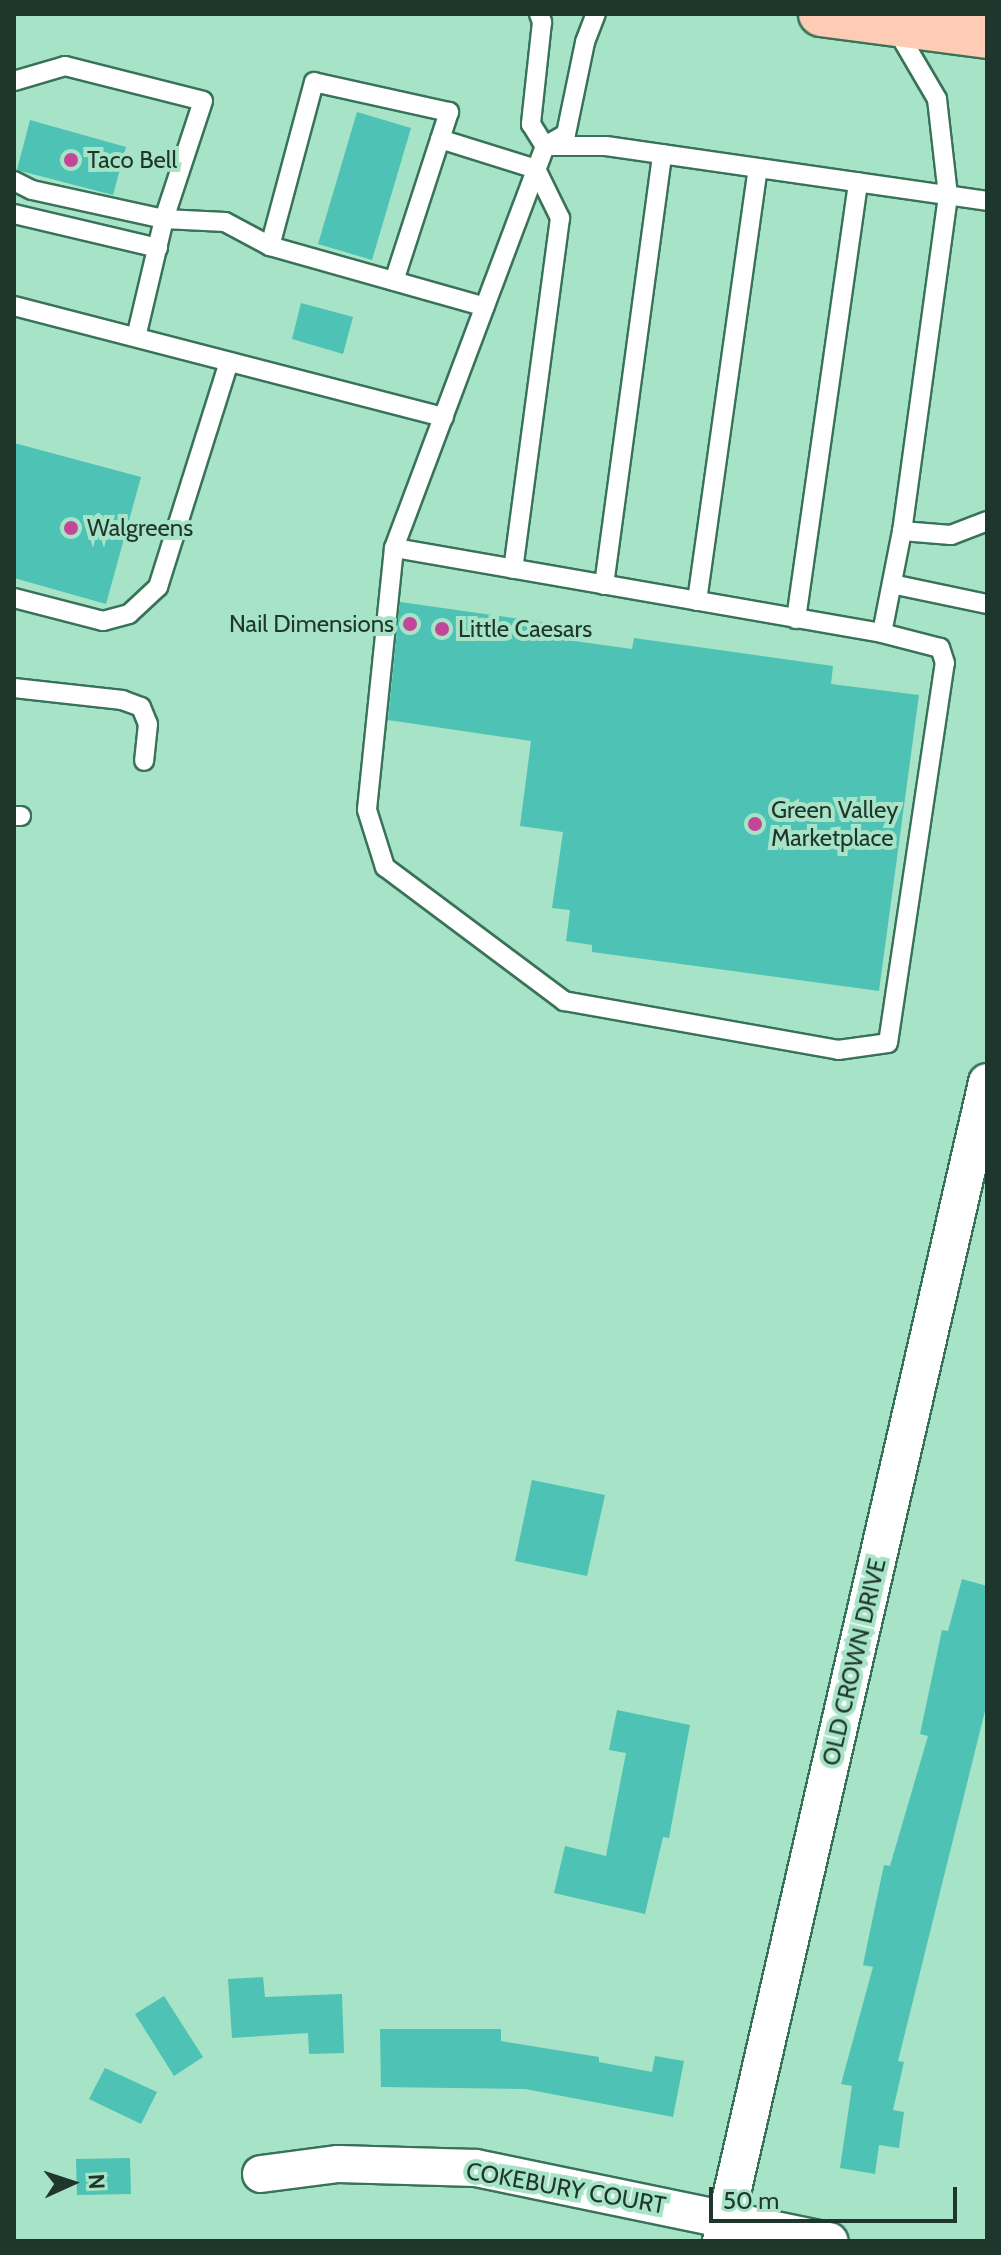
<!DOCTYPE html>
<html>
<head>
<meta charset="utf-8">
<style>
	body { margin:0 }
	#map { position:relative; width:1001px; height:2255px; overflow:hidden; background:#a7e3c6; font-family:Cabin,sans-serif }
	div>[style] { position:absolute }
	.building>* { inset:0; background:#4ec2b4 }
	.roads { filter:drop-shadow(2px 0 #39725a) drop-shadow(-2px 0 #39725a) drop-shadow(0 2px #39725a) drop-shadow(0 -2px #39725a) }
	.service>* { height:18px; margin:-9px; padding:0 9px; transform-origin:9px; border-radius:9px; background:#fff }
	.minor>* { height:36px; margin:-18px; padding:0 18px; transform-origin:18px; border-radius:18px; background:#fff }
	.primary>* { height:44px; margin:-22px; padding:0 22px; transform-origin:22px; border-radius:22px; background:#fecbb5 }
	.dots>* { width:22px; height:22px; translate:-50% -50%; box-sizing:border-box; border:4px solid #a7e3c6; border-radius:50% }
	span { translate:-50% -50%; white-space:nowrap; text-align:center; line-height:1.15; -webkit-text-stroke:8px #a7e3c6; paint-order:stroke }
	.poi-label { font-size:24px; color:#1e362b }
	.left { translate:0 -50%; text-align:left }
	.right { translate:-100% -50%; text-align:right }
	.street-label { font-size:24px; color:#1e362b }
	.frame { position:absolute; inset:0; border:16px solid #1e362b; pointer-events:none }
	.north { position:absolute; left:32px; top:2143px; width:80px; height:80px; -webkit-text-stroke:6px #a7e3c6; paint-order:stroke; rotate:87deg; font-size:22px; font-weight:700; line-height:32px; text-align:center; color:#1e362b }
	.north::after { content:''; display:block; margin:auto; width:28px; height:36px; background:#1e362b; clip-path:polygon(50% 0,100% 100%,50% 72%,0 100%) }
	.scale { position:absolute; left:709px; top:2187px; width:248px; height:36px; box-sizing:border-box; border:4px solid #1e362b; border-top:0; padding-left:10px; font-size:24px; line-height:28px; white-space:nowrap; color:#1e362b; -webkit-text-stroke:6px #a7e3c6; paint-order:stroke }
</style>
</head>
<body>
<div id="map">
	<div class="building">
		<div style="clip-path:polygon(357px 112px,411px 128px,372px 260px,318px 244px)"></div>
		<div style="clip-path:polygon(30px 120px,126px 147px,113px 195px,17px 170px)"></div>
		<div style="clip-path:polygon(301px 303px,353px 317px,343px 354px,292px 339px)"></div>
		<div style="clip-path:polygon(14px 443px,141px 477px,106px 604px,14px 578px)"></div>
		<div style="clip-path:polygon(400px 602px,548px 623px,545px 637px,632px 649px,634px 638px,833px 666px,831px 684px,919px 695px,879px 991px,592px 952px,592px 945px,566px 941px,570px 910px,552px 908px,563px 832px,520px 826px,531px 741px,388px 720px)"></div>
		<div style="clip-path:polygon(532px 1480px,605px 1495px,587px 1576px,515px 1561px)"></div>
		<div style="clip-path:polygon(962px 1579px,987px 1586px,987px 1703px,898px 2061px,904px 2062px,893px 2110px,904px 2112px,899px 2148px,879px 2145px,875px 2174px,840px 2168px,852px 2086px,841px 2084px,873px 1967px,863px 1965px,870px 1931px,884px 1865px,890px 1866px,928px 1736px,920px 1734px,942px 1630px,948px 1631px)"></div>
		<div style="clip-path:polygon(617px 1710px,690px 1725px,669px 1838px,663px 1837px,645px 1914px,554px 1893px,565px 1846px,606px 1856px,626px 1753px,609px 1750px)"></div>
		<div style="clip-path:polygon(263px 1977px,265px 1997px,342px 1994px,344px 2053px,309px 2054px,308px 2033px,232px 2038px,228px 1979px)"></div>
		<div style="clip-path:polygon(164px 1996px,203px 2057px,174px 2076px,135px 2014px)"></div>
		<div style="clip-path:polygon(380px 2029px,501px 2029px,501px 2041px,599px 2057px,599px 2062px,652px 2072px,655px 2056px,684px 2061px,673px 2117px,525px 2089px,381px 2087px)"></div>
		<div style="clip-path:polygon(105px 2068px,157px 2092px,141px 2124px,89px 2099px)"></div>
		<div style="clip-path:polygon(130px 2158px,131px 2194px,77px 2195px,76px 2159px)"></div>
	</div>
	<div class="roads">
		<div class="service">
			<div style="left:539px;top:14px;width:9px;rotate:69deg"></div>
			<div style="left:542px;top:22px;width:103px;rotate:96.2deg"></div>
			<div style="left:531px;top:124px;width:26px;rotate:58deg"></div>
			<div style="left:545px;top:146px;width:24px;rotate:-30deg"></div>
			<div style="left:566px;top:134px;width:94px;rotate:-78.3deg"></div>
			<div style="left:585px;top:42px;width:30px;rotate:-69deg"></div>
			<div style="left:896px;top:29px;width:81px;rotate:59.6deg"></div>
			<div style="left:937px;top:99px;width:98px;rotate:83.5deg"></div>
			<div style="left:948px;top:196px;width:338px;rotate:97.8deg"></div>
			<div style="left:14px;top:81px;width:53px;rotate:-16.4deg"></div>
			<div style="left:65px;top:66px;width:142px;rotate:14.2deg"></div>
			<div style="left:203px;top:101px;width:124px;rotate:108.3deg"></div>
			<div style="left:164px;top:219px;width:61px;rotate:2.8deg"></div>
			<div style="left:225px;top:222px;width:51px;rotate:28.1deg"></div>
			<div style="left:440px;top:139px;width:101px;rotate:17.4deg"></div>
			<div style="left:536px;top:169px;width:55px;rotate:63.9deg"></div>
			<div style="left:560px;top:218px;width:354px;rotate:97.6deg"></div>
			<div style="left:14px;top:181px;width:20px;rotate:27deg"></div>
			<div style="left:32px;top:190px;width:135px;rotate:12.4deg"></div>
			<div style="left:164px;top:219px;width:121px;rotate:103.3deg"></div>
			<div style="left:14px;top:214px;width:148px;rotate:13.3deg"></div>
			<div style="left:394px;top:281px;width:178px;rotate:-72deg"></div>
			<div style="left:449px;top:112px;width:138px;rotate:-167.5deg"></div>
			<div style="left:314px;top:82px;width:170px;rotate:105deg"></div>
			<div style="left:270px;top:246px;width:223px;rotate:15.8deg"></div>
			<div style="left:14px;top:306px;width:444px;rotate:14.5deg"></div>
			<div style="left:394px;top:548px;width:263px;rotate:95.9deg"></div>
			<div style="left:367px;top:810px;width:60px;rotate:72.5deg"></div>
			<div style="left:385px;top:867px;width:224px;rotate:36.8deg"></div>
			<div style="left:564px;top:1001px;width:278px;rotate:10.1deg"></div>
			<div style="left:838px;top:1050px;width:50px;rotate:-8deg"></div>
			<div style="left:888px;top:1043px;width:384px;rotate:-81.5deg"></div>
			<div style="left:945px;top:663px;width:16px;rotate:-108deg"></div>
			<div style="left:940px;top:648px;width:60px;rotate:-165.5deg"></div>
			<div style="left:882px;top:633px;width:495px;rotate:-170.1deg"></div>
			<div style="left:394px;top:548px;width:429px;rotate:-69.4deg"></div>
			<div style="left:545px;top:146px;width:61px"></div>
			<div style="left:606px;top:146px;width:385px;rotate:8.2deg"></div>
			<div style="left:892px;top:584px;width:97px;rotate:11.9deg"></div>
			<div style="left:604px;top:585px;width:435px;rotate:-82.3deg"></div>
			<div style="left:14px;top:598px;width:92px;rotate:14.5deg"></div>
			<div style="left:103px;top:621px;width:27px;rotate:-15deg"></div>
			<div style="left:129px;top:614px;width:40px;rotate:-43deg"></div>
			<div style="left:158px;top:587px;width:236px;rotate:-72.5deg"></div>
			<div style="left:697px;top:601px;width:437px;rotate:-82deg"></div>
			<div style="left:796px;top:619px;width:441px;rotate:-81.9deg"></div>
			<div style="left:882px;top:633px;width:104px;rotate:-78.9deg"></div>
			<div style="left:902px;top:531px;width:49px;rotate:4.7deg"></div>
			<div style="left:951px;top:535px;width:39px;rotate:-21deg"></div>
			<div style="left:14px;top:688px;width:109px;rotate:6.3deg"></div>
			<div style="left:122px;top:700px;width:20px;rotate:20deg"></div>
			<div style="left:141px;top:707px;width:18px;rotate:68deg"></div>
			<div style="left:148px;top:724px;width:37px;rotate:96deg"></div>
			<div style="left:14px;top:816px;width:7px"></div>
		</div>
		<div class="minor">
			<div style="left:261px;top:2174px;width:78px;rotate:-7.4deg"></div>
			<div style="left:338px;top:2164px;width:138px;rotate:1.7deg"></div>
			<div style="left:476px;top:2168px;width:361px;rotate:11.7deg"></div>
			<div style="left:721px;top:2241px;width:1189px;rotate:-77.07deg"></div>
		</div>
		<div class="primary">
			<div style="left:821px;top:14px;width:167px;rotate:7.5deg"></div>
		</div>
	</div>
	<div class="dots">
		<div style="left:71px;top:160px;background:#c34798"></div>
		<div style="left:71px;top:528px;background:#c34798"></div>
		<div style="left:410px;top:624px;background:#c34798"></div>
		<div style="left:442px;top:629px;background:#c34798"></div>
		<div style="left:755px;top:824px;background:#c34798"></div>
	</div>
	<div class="poi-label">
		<span class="left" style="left:87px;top:160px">Taco Bell</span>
		<span class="left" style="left:87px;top:528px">Walgreens</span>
		<span class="right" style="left:394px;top:624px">Nail Dimensions</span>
		<span class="left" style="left:458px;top:629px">Little Caesars</span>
		<span class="left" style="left:771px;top:824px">Green Valley<br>Marketplace</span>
	</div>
	<div class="street-label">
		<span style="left:854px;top:1662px;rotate:-77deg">OLD CROWN DRIVE</span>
		<span style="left:566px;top:2188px;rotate:10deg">COKEBURY COURT</span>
	</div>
	<div class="frame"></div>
	<div class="north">N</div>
	<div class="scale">50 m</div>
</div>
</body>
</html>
